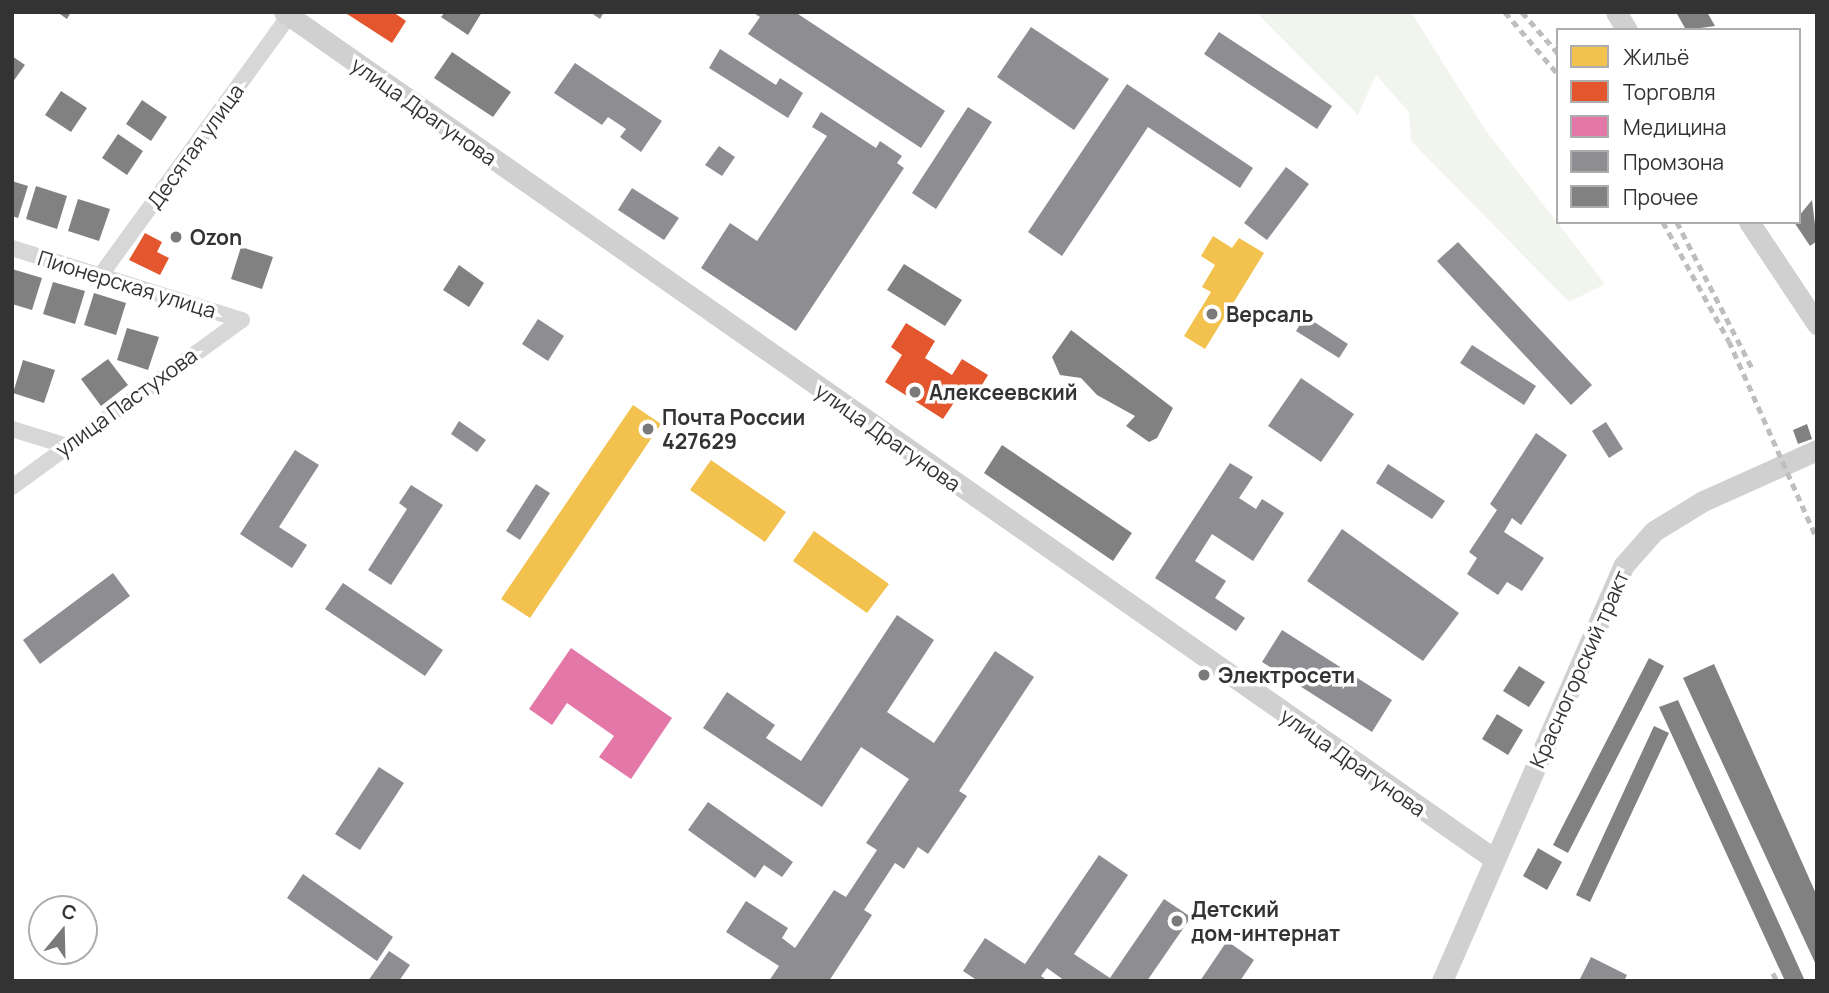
<!DOCTYPE html>
<html>
<head>
<meta charset="utf-8">
<style>
	body { margin:0 }
	#map { position:relative; width:1829px; height:993px; overflow:hidden; background:#fff; font-family:Manrope,sans-serif }
	div>[style] { position:absolute }
	.green>* { inset:0; background:#f1f5ed }
	.homes>* { inset:0; background:#f2c14e }
	.shops>* { inset:0; background:#e4572e }
	.health>* { inset:0; background:#e377a8 }
	.industry>* { inset:0; background:#8d8d92 }
	.building>* { inset:0; background:#818181 }
	.minor>* { height:16px; margin:-8px; padding:0 8px; transform-origin:8px; border-radius:8px; background:#d7d7d7 }
	.secondary>* { height:21px; margin:-10.5px; padding:0 10.5px; transform-origin:10.5px; border-radius:10.5px; background:#d0d0d0 }
	.rail>* { height:4.5px; margin-top:-2.25px; transform-origin:0; background:repeating-linear-gradient(90deg,#bebebe 0 7px,transparent 0 12px) }
	.dots>* { width:19px; height:19px; translate:-50% -50%; box-sizing:border-box; border:4px solid #fff; border-radius:50% }
	span { translate:-50% -50%; white-space:nowrap; text-align:center; line-height:1.15; -webkit-text-stroke:7px #fff; paint-order:stroke }
	.street-label { font-size:21px; color:#333 }
	.poi-label { font-size:21px; color:#333; font-weight:700 }
	.left { translate:0 -50%; text-align:left }
	.frame { position:absolute; inset:0; border:14px solid #333; pointer-events:none }
	.legend { position:absolute; left:1556px; top:28px; width:245px; height:196px; box-sizing:border-box; background:#fff; border:2px solid #adadad; margin:0; padding:9px 12px; list-style:none; font-size:21px; color:#333 }
	.legend li { display:flex; align-items:center; gap:14px; height:35px }
	.legend b { width:35px; border:2px solid #adadad }
	.north { position:absolute; left:28px; top:895px; width:70px; height:70px; box-sizing:border-box; background:#fff; border:2px solid #adadad; border-radius:50%; rotate:19deg; font-size:19px; font-weight:700; line-height:28px; text-align:center; color:#333 }
	.north::after { content:''; display:block; margin:auto; width:24px; height:32px; background:#7a7a7a; clip-path:polygon(50% 0,100% 100%,50% 72%,0 100%) }
</style>
</head>
<body>
<div id="map">
	<div class="green">
		<div style="clip-path:polygon(1256px 12px,1411px 12px,1486px 131px,1605px 284px,1569px 302px,1411px 141px,1409px 112px,1376px 75px,1358px 115px)"></div>
	</div>
	<div class="homes">
		<div style="clip-path:polygon(1213px 236px,1232px 248px,1239px 238px,1264px 253px,1205px 349px,1184px 336px,1211px 292px,1202px 287px,1215px 265px,1201px 256px)"></div>
		<div style="clip-path:polygon(633px 405px,661px 424px,530px 618px,501px 599px)"></div>
		<div style="clip-path:polygon(711px 460px,786px 512px,765px 542px,690px 490px)"></div>
		<div style="clip-path:polygon(814px 531px,889px 584px,867px 613px,793px 561px)"></div>
	</div>
	<div class="shops">
		<div style="clip-path:polygon(344px 12px,393px 12px,406px 21px,392px 43px)"></div>
		<div style="clip-path:polygon(145px 233px,162px 242px,157px 252px,169px 258px,160px 275px,129px 260px)"></div>
		<div style="clip-path:polygon(906px 323px,935px 341px,925px 358px,952px 375px,962px 359px,988px 375px,971px 403px,959px 395px,943px 419px,885px 382px,902px 355px,891px 347px)"></div>
	</div>
	<div class="health">
		<div style="clip-path:polygon(571px 648px,672px 718px,631px 779px,599px 757px,614px 736px,567px 703px,552px 725px,529px 709px)"></div>
	</div>
	<div class="industry">
		<div style="clip-path:polygon(590px 12px,604px 12px,600px 19px)"></div>
		<div style="clip-path:polygon(752px 12px,795px 12px,945px 111px,921px 148px,748px 34px,760px 17px)"></div>
		<div style="clip-path:polygon(1031px 27px,1109px 79px,1074px 130px,997px 77px)"></div>
		<div style="clip-path:polygon(1219px 32px,1332px 106px,1317px 129px,1204px 54px)"></div>
		<div style="clip-path:polygon(720px 49px,776px 85px,780px 78px,803px 93px,788px 118px,709px 68px)"></div>
		<div style="clip-path:polygon(575px 63px,662px 121px,641px 152px,620px 137px,626px 129px,608px 117px,602px 125px,554px 93px)"></div>
		<div style="clip-path:polygon(1127px 84px,1253px 168px,1240px 188px,1148px 127px,1062px 256px,1028px 232px)"></div>
		<div style="clip-path:polygon(968px 107px,992px 122px,936px 209px,912px 193px)"></div>
		<div style="clip-path:polygon(821px 112px,876px 148px,880px 141px,902px 156px,897px 163px,904px 168px,796px 331px,701px 268px,730px 223px,757px 241px,827px 136px,812px 127px)"></div>
		<div style="clip-path:polygon(719px 146px,735px 157px,722px 176px,705px 165px)"></div>
		<div style="clip-path:polygon(1286px 167px,1309px 184px,1267px 240px,1244px 223px)"></div>
		<div style="clip-path:polygon(632px 188px,679px 218px,664px 240px,618px 210px)"></div>
		<div style="clip-path:polygon(1458px 242px,1592px 385px,1571px 405px,1437px 261px)"></div>
		<div style="clip-path:polygon(1305px 316px,1348px 344px,1339px 358px,1296px 331px)"></div>
		<div style="clip-path:polygon(538px 319px,564px 336px,548px 361px,522px 344px)"></div>
		<div style="clip-path:polygon(1472px 345px,1536px 386px,1524px 405px,1460px 363px)"></div>
		<div style="clip-path:polygon(1301px 378px,1354px 414px,1321px 462px,1268px 426px)"></div>
		<div style="clip-path:polygon(459px 421px,486px 440px,477px 452px,451px 434px)"></div>
		<div style="clip-path:polygon(1606px 422px,1623px 449px,1609px 458px,1592px 431px)"></div>
		<div style="clip-path:polygon(1536px 433px,1567px 455px,1521px 525px,1512px 518px,1504px 532px,1544px 558px,1522px 591px,1507px 582px,1498px 595px,1467px 574px,1477px 558px,1469px 552px,1497px 510px,1490px 504px)"></div>
		<div style="clip-path:polygon(295px 450px,319px 465px,279px 527px,307px 545px,292px 568px,240px 534px)"></div>
		<div style="clip-path:polygon(1230px 463px,1253px 477px,1239px 498px,1256px 509px,1262px 499px,1284px 513px,1253px 561px,1212px 534px,1195px 561px,1226px 581px,1215px 598px,1245px 618px,1236px 631px,1155px 578px)"></div>
		<div style="clip-path:polygon(1388px 464px,1445px 501px,1432px 519px,1376px 483px)"></div>
		<div style="clip-path:polygon(536px 484px,550px 493px,520px 540px,506px 531px)"></div>
		<div style="clip-path:polygon(411px 485px,443px 505px,391px 585px,368px 570px,407px 509px,399px 503px)"></div>
		<div style="clip-path:polygon(1342px 529px,1459px 613px,1423px 661px,1307px 581px)"></div>
		<div style="clip-path:polygon(113px 573px,130px 596px,40px 664px,23px 640px)"></div>
		<div style="clip-path:polygon(343px 583px,443px 650px,425px 676px,325px 609px)"></div>
		<div style="clip-path:polygon(897px 615px,934px 640px,887px 712px,934px 743px,995px 651px,1034px 677px,959px 791px,967px 796px,928px 854px,918px 847px,904px 869px,895px 863px,864px 910px,872px 915px,829px 981px,769px 981px,779px 966px,726px 932px,746px 901px,788px 928px,782px 938px,795px 948px,834px 890px,846px 897px,877px 850px,866px 843px,909px 779px,861px 747px,822px 807px,703px 728px,727px 692px,775px 725px,766px 738px,801px 761px)"></div>
		<div style="clip-path:polygon(1282px 630px,1392px 700px,1372px 732px,1262px 662px)"></div>
		<div style="clip-path:polygon(379px 767px,404px 783px,360px 850px,335px 834px)"></div>
		<div style="clip-path:polygon(708px 802px,793px 862px,782px 877px,764px 865px,755px 878px,688px 830px)"></div>
		<div style="clip-path:polygon(1099px 855px,1128px 875px,1074px 954px,1110px 978px,1164px 899px,1191px 917px,1147px 981px,1065px 981px,1047px 968px,1041px 976px,1048px 981px,978px 981px,963px 971px,985px 938px,1025px 964px)"></div>
		<div style="clip-path:polygon(303px 874px,393px 937px,377px 961px,287px 898px)"></div>
		<div style="clip-path:polygon(1227px 941px,1254px 960px,1240px 981px,1200px 981px)"></div>
		<div style="clip-path:polygon(389px 951px,410px 965px,399px 981px,368px 981px)"></div>
		<div style="clip-path:polygon(1591px 957px,1627px 975px,1624px 981px,1579px 981px)"></div>
	</div>
	<div class="building">
		<div style="clip-path:polygon(57px 12px,71px 12px,67px 19px)"></div>
		<div style="clip-path:polygon(445px 12px,482px 12px,468px 35px,441px 17px)"></div>
		<div style="clip-path:polygon(1676px 12px,1707px 12px,1715px 26px,1686px 30px)"></div>
		<div style="clip-path:polygon(452px 52px,511px 92px,493px 117px,434px 78px)"></div>
		<div style="clip-path:polygon(12px 56px,25px 65px,12px 83px)"></div>
		<div style="clip-path:polygon(61px 91px,87px 108px,71px 132px,45px 115px)"></div>
		<div style="clip-path:polygon(142px 100px,167px 117px,151px 141px,126px 124px)"></div>
		<div style="clip-path:polygon(118px 134px,143px 151px,127px 175px,102px 158px)"></div>
		<div style="clip-path:polygon(12px 181px,28px 186px,18px 218px,12px 216px)"></div>
		<div style="clip-path:polygon(36px 186px,67px 196px,57px 229px,26px 219px)"></div>
		<div style="clip-path:polygon(78px 199px,110px 209px,99px 241px,68px 231px)"></div>
		<div style="clip-path:polygon(1812px 200px,1817px 241px,1810px 246px,1794px 222px)"></div>
		<div style="clip-path:polygon(241px 247px,273px 257px,262px 289px,231px 279px)"></div>
		<div style="clip-path:polygon(904px 264px,962px 300px,945px 326px,887px 290px)"></div>
		<div style="clip-path:polygon(459px 265px,484px 283px,469px 307px,443px 290px)"></div>
		<div style="clip-path:polygon(12px 269px,42px 278px,32px 310px,12px 304px)"></div>
		<div style="clip-path:polygon(53px 282px,85px 291px,75px 324px,43px 314px)"></div>
		<div style="clip-path:polygon(94px 293px,126px 303px,116px 335px,84px 325px)"></div>
		<div style="clip-path:polygon(127px 328px,159px 337px,148px 370px,117px 360px)"></div>
		<div style="clip-path:polygon(1071px 330px,1173px 408px,1157px 438px,1149px 442px,1126px 426px,1135px 416px,1097px 395px,1081px 378px,1060px 375px,1052px 357px)"></div>
		<div style="clip-path:polygon(108px 359px,128px 385px,101px 406px,81px 379px)"></div>
		<div style="clip-path:polygon(23px 360px,55px 370px,44px 403px,13px 393px)"></div>
		<div style="clip-path:polygon(1807px 424px,1812px 439px,1798px 444px,1793px 430px)"></div>
		<div style="clip-path:polygon(1002px 445px,1132px 533px,1113px 561px,984px 473px)"></div>
		<div style="clip-path:polygon(1649px 658px,1664px 666px,1568px 853px,1553px 845px)"></div>
		<div style="clip-path:polygon(1714px 664px,1817px 896px,1817px 967px,1683px 678px)"></div>
		<div style="clip-path:polygon(1519px 666px,1545px 682px,1529px 707px,1503px 691px)"></div>
		<div style="clip-path:polygon(1678px 700px,1805px 981px,1785px 981px,1659px 707px)"></div>
		<div style="clip-path:polygon(1497px 714px,1523px 730px,1508px 755px,1482px 739px)"></div>
		<div style="clip-path:polygon(1654px 726px,1669px 733px,1590px 902px,1576px 895px)"></div>
		<div style="clip-path:polygon(1538px 848px,1562px 862px,1547px 890px,1523px 876px)"></div>
	</div>
	<div class="minor">
		<div style="left:12px;top:248px;width:241px;rotate:17.4deg"></div>
		<div style="left:100px;top:276px;width:321px;rotate:-54deg"></div>
		<div style="left:12px;top:429px;width:54px;rotate:17.1deg"></div>
		<div style="left:12px;top:487px;width:284px;rotate:-36deg"></div>
	</div>
	<div class="secondary">
		<div style="left:284px;top:12px;width:1477px;rotate:34.99deg"></div>
		<div style="left:1616px;top:12px;width:21px;rotate:59deg"></div>
		<div style="left:1749px;top:222px;width:123px;rotate:56.3deg"></div>
		<div style="left:1442px;top:981px;width:454px;rotate:-66.4deg"></div>
		<div style="left:1624px;top:565px;width:45px;rotate:-48.6deg"></div>
		<div style="left:1654px;top:531px;width:57px;rotate:-31.5deg"></div>
		<div style="left:1703px;top:501px;width:125px;rotate:-24.1deg"></div>
	</div>
	<div class="rail">
		<div style="left:1505px;top:12px;width:82px;rotate:49.5deg"></div>
		<div style="left:1522px;top:12px;width:55px;rotate:48.7deg"></div>
		<div style="left:1663px;top:222px;width:136px;rotate:61deg"></div>
		<div style="left:1729px;top:341px;width:217px;rotate:66deg"></div>
		<div style="left:1677px;top:222px;width:164px;rotate:62.8deg"></div>
		<div style="left:1773px;top:973px;width:9px;rotate:63deg"></div>
	</div>
	<div class="dots">
		<div style="left:176px;top:237px;background:#7a7a7a"></div>
		<div style="left:1212px;top:314px;background:#7a7a7a"></div>
		<div style="left:915px;top:392px;background:#7a7a7a"></div>
		<div style="left:648px;top:429px;background:#7a7a7a"></div>
		<div style="left:1204px;top:675px;background:#7a7a7a"></div>
		<div style="left:1177px;top:921px;background:#7a7a7a"></div>
	</div>
	<div class="street-label">
		<span style="left:424px;top:111px;rotate:35deg">улица Драгунова</span>
		<span style="left:195px;top:146px;rotate:-54deg">Десятая улица</span>
		<span style="left:127px;top:284px;rotate:17deg">Пионерская улица</span>
		<span style="left:126px;top:402px;rotate:-36deg">улица Пастухова</span>
		<span style="left:888px;top:437px;rotate:35deg">улица Драгунова</span>
		<span style="left:1579px;top:669px;rotate:-66deg">Красногорский тракт</span>
		<span style="left:1353px;top:762px;rotate:35deg">улица Драгунова</span>
	</div>
	<div class="poi-label">
		<span class="left" style="left:190px;top:237px">Ozon</span>
		<span class="left" style="left:1226px;top:314px">Версаль</span>
		<span class="left" style="left:929px;top:392px">Алексеевский</span>
		<span class="left" style="left:662px;top:429px">Почта России<br>427629</span>
		<span class="left" style="left:1218px;top:675px">Электросети</span>
		<span class="left" style="left:1191px;top:921px">Детский<br>дом-интернат</span>
	</div>
	<div class="frame"></div>
	<ul class="legend">
	<li><b style="height:19px;background:#f2c14e"></b>Жильё</li>
	<li><b style="height:19px;background:#e4572e"></b>Торговля</li>
	<li><b style="height:19px;background:#e377a8"></b>Медицина</li>
	<li><b style="height:19px;background:#8d8d92"></b>Промзона</li>
	<li><b style="height:19px;background:#818181"></b>Прочее</li>
	</ul>
	<div class="north">С</div>
</div>
</body>
</html>
